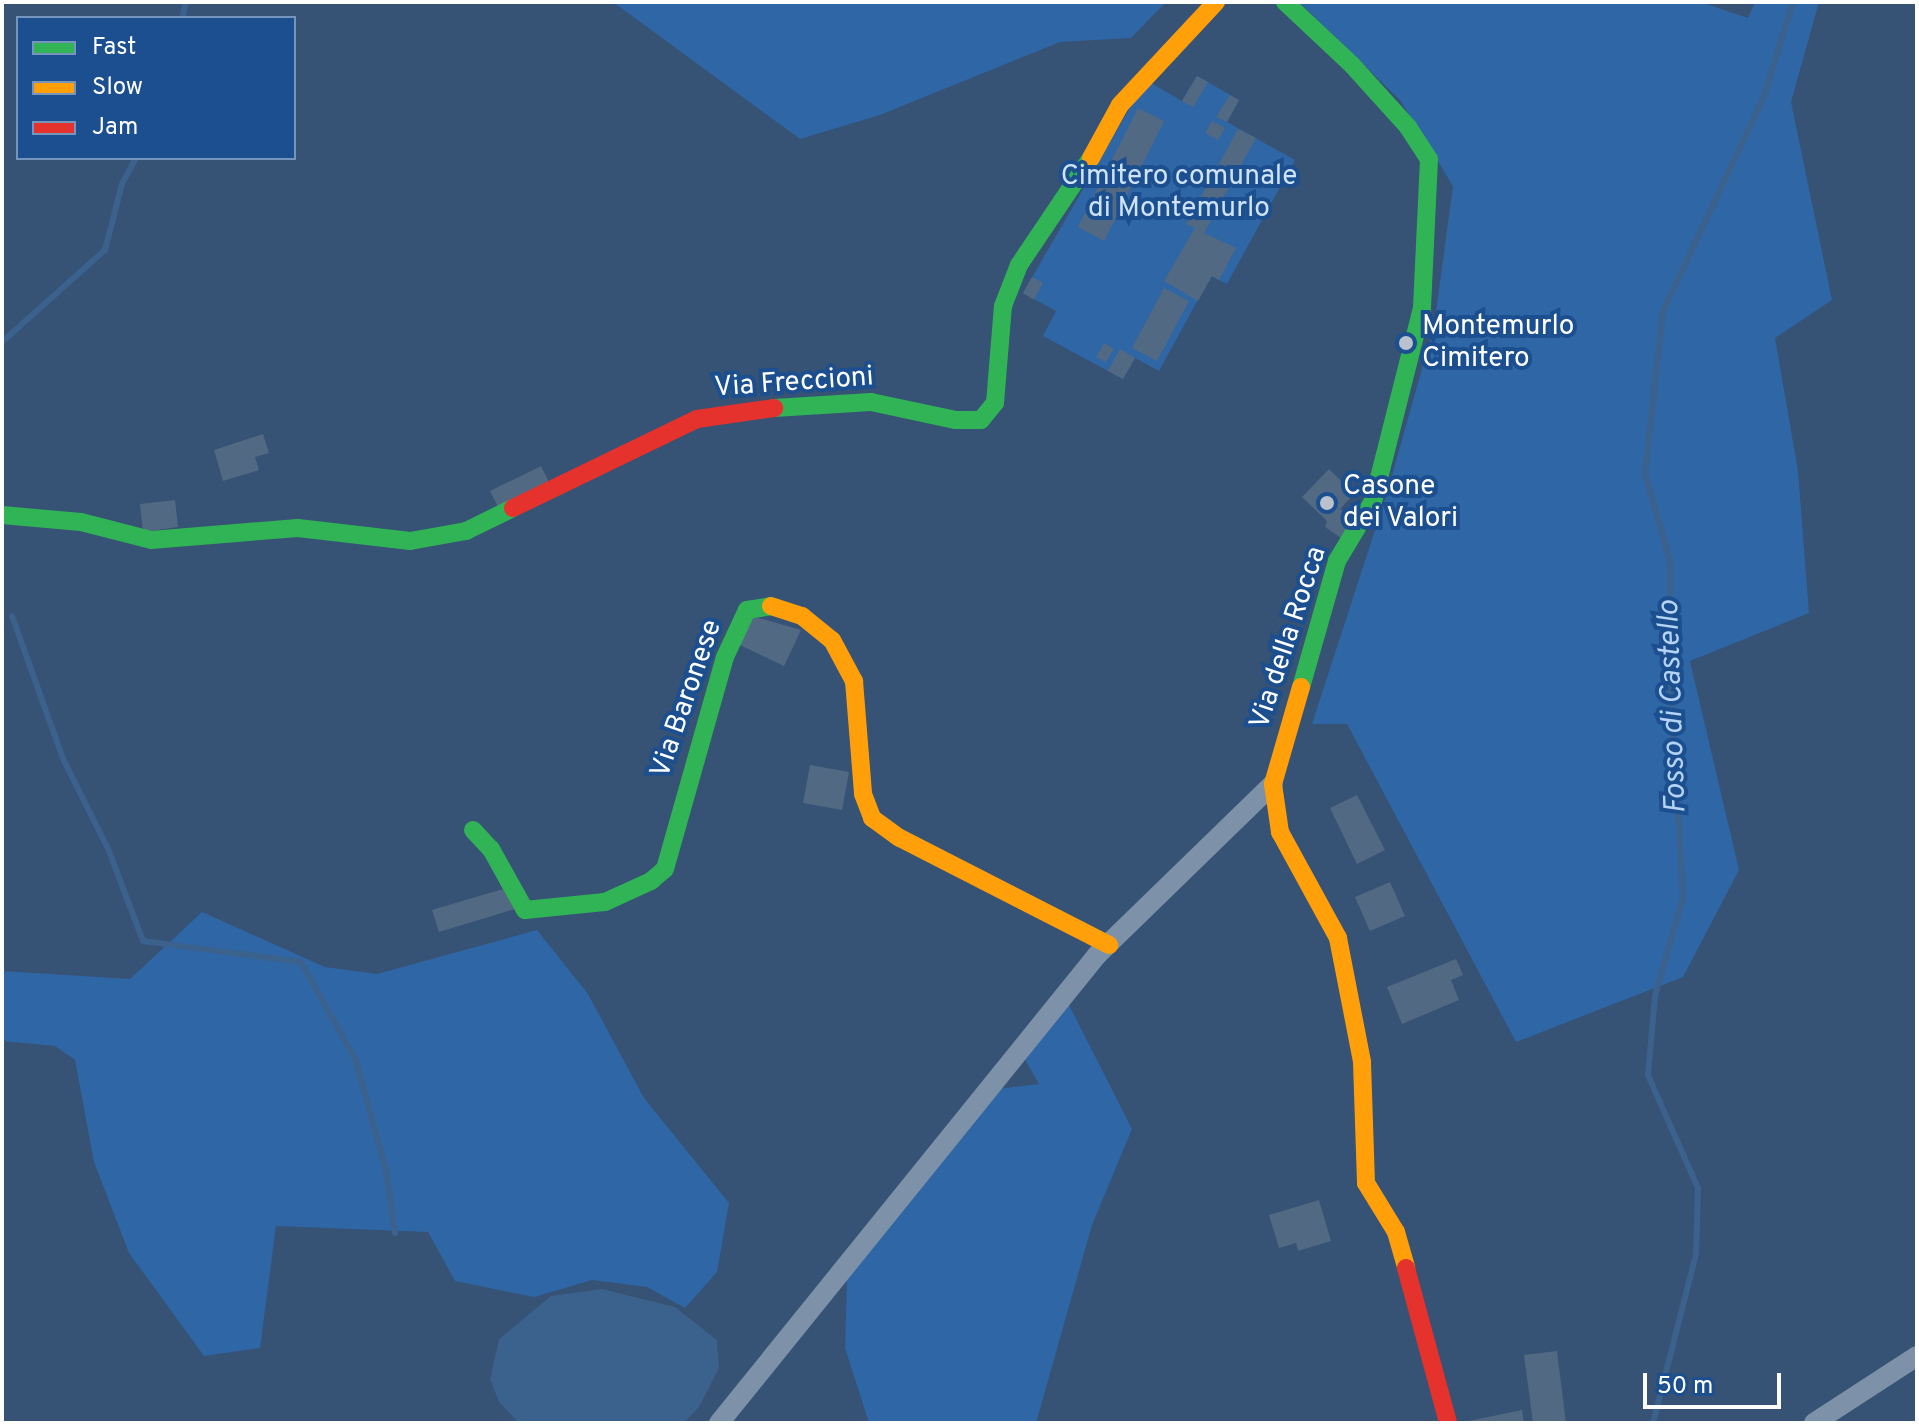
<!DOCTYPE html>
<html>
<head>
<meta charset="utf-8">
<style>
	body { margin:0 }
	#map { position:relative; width:1919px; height:1425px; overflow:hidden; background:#365274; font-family:Overpass,sans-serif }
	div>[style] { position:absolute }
	.green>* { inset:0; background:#2f66a5 }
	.water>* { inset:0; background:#3b618d }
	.stream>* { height:6px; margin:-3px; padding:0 3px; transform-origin:3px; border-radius:3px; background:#3b618d }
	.building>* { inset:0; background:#526984 }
	.street>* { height:20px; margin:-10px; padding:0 10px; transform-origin:10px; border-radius:10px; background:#7d92a8 }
	.fast>* { height:18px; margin:-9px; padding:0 9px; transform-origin:9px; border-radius:9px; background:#30b455 }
	.slow>* { height:18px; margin:-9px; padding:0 9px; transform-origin:9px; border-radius:9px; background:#ff9f0a }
	.jam>* { height:18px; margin:-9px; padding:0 9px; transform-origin:9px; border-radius:9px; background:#e5322d }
	.dots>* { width:22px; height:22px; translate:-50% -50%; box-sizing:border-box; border:4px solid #1b4f8f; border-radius:50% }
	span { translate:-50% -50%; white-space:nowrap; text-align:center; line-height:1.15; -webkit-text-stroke:8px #1b4f8f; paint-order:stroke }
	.park-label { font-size:28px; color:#cfe3fa }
	.poi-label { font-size:28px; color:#fff }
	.left { translate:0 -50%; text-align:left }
	.street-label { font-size:28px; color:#fff }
	.water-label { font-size:30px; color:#b5d3f5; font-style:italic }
	.frame { position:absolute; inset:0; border:4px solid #fff; pointer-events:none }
	.legend { position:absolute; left:16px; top:16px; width:280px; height:144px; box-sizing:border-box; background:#1b4f8f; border:2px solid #7695bc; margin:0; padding:10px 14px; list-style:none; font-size:24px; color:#fff }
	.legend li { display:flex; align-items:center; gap:16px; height:40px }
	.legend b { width:40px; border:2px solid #7695bc }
	.scale { position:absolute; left:1643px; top:1373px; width:138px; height:36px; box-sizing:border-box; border:4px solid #fff; border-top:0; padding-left:10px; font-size:24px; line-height:28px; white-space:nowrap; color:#fff; -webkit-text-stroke:6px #1b4f8f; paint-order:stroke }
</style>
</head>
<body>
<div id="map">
	<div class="green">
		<div style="clip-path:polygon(613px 2px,1166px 2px,1131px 38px,1060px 42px,880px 115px,800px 139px)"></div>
		<div style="clip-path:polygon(1299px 2px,1700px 2px,1748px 18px,1755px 2px,1819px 2px,1791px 102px,1832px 300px,1775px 338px,1798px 471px,1809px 613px,1690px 661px,1739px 870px,1683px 977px,1516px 1042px,1347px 724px,1312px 724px,1387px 493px,1434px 326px,1453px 186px,1400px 100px)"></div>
		<div style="clip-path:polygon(1197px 76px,1239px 100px,1227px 122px,1295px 160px,1227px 284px,1211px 276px,1159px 371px,1135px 358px,1123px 379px,1043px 336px,1056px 311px,1023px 293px,1146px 80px,1182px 101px)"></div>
		<div style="clip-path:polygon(202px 912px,325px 967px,377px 974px,537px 930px,588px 994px,644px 1098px,729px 1203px,717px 1272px,685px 1308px,647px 1287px,592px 1280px,534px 1297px,455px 1281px,428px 1232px,276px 1226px,260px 1348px,204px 1356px,129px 1253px,94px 1162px,75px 1060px,55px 1046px,2px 1041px,2px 971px,130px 979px)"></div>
		<div style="clip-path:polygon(1068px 1003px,1132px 1129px,1092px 1225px,1036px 1423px,869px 1423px,845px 1348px,847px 1279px,996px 1089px,1039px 1084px,1023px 1056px)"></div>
	</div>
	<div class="water">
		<div style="clip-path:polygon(602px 1289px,675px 1307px,717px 1340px,719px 1368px,699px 1407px,684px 1423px,519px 1423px,499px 1402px,490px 1379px,499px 1339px,551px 1296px)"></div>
	</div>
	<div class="stream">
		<div style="left:182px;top:18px;width:16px;rotate:-76deg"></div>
		<div style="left:2px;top:342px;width:138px;rotate:-41.8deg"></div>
		<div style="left:105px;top:250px;width:68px;rotate:-75.6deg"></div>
		<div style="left:122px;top:184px;width:30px;rotate:-62deg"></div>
		<div style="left:12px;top:616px;width:154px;rotate:70.3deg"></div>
		<div style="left:64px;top:761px;width:101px;rotate:63.4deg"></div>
		<div style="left:109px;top:851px;width:96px;rotate:69.3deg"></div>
		<div style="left:143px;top:941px;width:159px;rotate:7.6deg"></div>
		<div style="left:301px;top:962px;width:113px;rotate:60.9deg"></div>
		<div style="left:356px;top:1061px;width:114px;rotate:74.7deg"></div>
		<div style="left:386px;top:1171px;width:63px;rotate:81.7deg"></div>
		<div style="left:1653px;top:1423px;width:174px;rotate:-75.7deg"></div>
		<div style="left:1696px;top:1254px;width:66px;rotate:-88.3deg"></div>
		<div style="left:1698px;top:1188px;width:124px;rotate:-113.9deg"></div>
		<div style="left:1648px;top:1075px;width:79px;rotate:-84.9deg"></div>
		<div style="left:1655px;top:996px;width:103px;rotate:-74.2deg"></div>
		<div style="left:1683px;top:897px;width:216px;rotate:-93.4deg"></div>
		<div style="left:1670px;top:681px;width:120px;rotate:-90deg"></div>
		<div style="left:1670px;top:561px;width:91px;rotate:-105.9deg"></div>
		<div style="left:1645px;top:473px;width:163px;rotate:-83.7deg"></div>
		<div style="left:1663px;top:311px;width:238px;rotate:-64.8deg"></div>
		<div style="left:1764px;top:96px;width:98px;rotate:-72.9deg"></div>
	</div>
	<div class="building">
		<div style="clip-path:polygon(1197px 76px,1208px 82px,1193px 107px,1182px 101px)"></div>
		<div style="clip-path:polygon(1230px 95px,1239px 100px,1227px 122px,1216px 117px)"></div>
		<div style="clip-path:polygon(1138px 108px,1164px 121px,1104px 241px,1078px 227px)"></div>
		<div style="clip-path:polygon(1212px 121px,1225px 128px,1218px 140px,1205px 133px)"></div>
		<div style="clip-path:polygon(1238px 129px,1256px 138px,1204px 233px,1236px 248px,1219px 280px,1212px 276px,1198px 301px,1164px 281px,1195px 228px,1186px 224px)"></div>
		<div style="clip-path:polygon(1032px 277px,1043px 283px,1034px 300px,1023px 293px)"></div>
		<div style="clip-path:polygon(1164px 288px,1189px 301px,1157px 361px,1132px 348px)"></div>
		<div style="clip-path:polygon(1104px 343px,1114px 349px,1106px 362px,1096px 357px)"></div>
		<div style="clip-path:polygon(1120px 349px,1135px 358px,1123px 379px,1108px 371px)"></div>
		<div style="clip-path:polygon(263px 434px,269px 453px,255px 457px,259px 470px,223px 481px,214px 450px)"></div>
		<div style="clip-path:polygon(541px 466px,549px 482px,498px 507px,490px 491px)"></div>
		<div style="clip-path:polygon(1329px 469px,1354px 494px,1340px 509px,1353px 519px,1341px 538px,1325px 527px,1327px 521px,1302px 497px)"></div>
		<div style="clip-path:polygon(175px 500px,178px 527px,143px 532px,140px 504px)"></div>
		<div style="clip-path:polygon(752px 616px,801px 630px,784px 666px,738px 644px)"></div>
		<div style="clip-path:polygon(810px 765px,849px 772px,842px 810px,803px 803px)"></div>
		<div style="clip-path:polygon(1357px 795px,1385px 850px,1357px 864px,1330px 808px)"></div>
		<div style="clip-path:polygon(1390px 882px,1405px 916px,1370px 931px,1355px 897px)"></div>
		<div style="clip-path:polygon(503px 889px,515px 909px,439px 932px,432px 910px)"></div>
		<div style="clip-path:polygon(1456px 959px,1463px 975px,1451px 980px,1459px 1000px,1402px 1024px,1387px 987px)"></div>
		<div style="clip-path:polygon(1319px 1200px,1331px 1241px,1298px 1251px,1296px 1243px,1279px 1248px,1269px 1215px)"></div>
		<div style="clip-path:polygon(1557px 1351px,1566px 1423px,1533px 1423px,1524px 1355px)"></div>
		<div style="clip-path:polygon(1522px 1410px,1524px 1423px,1465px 1423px,1464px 1422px)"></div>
	</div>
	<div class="street">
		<div style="left:719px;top:1423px;width:602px;rotate:-51.07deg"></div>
		<div style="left:1097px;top:955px;width:245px;rotate:-44.2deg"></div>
		<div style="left:1814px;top:1423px;width:123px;rotate:-33deg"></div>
	</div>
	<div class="fast">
		<div style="left:1285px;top:2px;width:92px;rotate:43.2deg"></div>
		<div style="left:1352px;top:65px;width:84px;rotate:47.9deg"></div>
		<div style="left:1408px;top:127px;width:38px;rotate:57deg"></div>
		<div style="left:1429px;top:159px;width:149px;rotate:92.7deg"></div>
		<div style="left:1422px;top:308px;width:199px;rotate:104.2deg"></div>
		<div style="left:1373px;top:501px;width:70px;rotate:121deg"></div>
		<div style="left:1337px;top:561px;width:131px;rotate:105.9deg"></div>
		<div style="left:774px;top:408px;width:97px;rotate:-3.5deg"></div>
		<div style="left:871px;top:402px;width:87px;rotate:12deg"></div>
		<div style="left:956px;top:420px;width:25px"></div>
		<div style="left:981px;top:420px;width:22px;rotate:-51deg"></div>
		<div style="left:995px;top:403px;width:97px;rotate:-85.3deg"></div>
		<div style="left:1003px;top:306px;width:44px;rotate:-68.7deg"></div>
		<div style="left:1019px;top:265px;width:129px;rotate:-56.1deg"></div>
		<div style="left:2px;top:515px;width:79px;rotate:5.1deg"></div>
		<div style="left:81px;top:522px;width:72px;rotate:14.4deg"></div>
		<div style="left:151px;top:540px;width:147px;rotate:-4.7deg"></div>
		<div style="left:298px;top:528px;width:113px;rotate:6.6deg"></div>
		<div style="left:410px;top:541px;width:57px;rotate:-10.1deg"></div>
		<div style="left:466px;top:531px;width:52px;rotate:-26.1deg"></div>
		<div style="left:473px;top:830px;width:26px;rotate:47deg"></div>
		<div style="left:491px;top:849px;width:70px;rotate:60.9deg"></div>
		<div style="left:525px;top:910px;width:80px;rotate:-5.7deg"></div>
		<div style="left:605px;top:902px;width:51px;rotate:-24.5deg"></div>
		<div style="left:651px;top:881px;width:18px;rotate:-41deg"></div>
		<div style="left:665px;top:869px;width:220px;rotate:-74.2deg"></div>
		<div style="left:725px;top:657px;width:52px;rotate:-64.9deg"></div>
		<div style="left:747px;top:610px;width:24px;rotate:-9deg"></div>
	</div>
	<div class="slow">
		<div style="left:1091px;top:158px;width:60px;rotate:-61.3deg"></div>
		<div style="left:1120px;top:105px;width:141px;rotate:-47deg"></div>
		<div style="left:771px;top:606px;width:33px;rotate:18deg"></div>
		<div style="left:802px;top:616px;width:38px;rotate:39deg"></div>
		<div style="left:832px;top:640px;width:47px;rotate:61.8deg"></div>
		<div style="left:854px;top:681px;width:113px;rotate:85.4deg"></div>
		<div style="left:863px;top:794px;width:26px;rotate:69deg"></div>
		<div style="left:872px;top:818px;width:34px;rotate:36deg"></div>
		<div style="left:900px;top:838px;width:235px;rotate:27.1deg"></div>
		<div style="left:1301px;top:687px;width:101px;rotate:106.1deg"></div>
		<div style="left:1273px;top:784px;width:49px;rotate:81.7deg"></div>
		<div style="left:1280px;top:832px;width:121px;rotate:61.3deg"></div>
		<div style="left:1338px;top:938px;width:126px;rotate:79deg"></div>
		<div style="left:1362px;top:1062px;width:121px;rotate:88.1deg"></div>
		<div style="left:1366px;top:1183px;width:57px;rotate:58.5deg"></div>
		<div style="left:1396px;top:1232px;width:37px;rotate:74deg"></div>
	</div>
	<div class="jam">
		<div style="left:513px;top:508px;width:204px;rotate:-25.8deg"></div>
		<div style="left:697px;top:419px;width:78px;rotate:-8.1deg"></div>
		<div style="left:1406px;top:1268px;width:161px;rotate:74.8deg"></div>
	</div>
	<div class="dots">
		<div style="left:1406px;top:343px;background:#b9c2ce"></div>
		<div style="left:1327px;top:503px;background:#b9c2ce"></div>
	</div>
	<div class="park-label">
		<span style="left:1179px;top:193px">Cimitero comunale<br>di Montemurlo</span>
	</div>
	<div class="poi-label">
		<span class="left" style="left:1422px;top:343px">Montemurlo<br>Cimitero</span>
		<span class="left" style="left:1343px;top:503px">Casone<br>dei Valori</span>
	</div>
	<div class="street-label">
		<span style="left:794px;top:383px;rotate:-4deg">Via Freccioni</span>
		<span style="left:1289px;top:638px;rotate:-72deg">Via della Rocca</span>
		<span style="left:687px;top:699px;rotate:-71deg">Via Baronese</span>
	</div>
	<div class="water-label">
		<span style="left:1674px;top:707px;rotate:-92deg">Fosso di Castello</span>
	</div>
	<div class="frame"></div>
	<ul class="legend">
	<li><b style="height:10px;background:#30b455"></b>Fast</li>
	<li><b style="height:10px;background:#ff9f0a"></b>Slow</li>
	<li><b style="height:10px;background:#e5322d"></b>Jam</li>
	</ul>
	<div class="scale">50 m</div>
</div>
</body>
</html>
